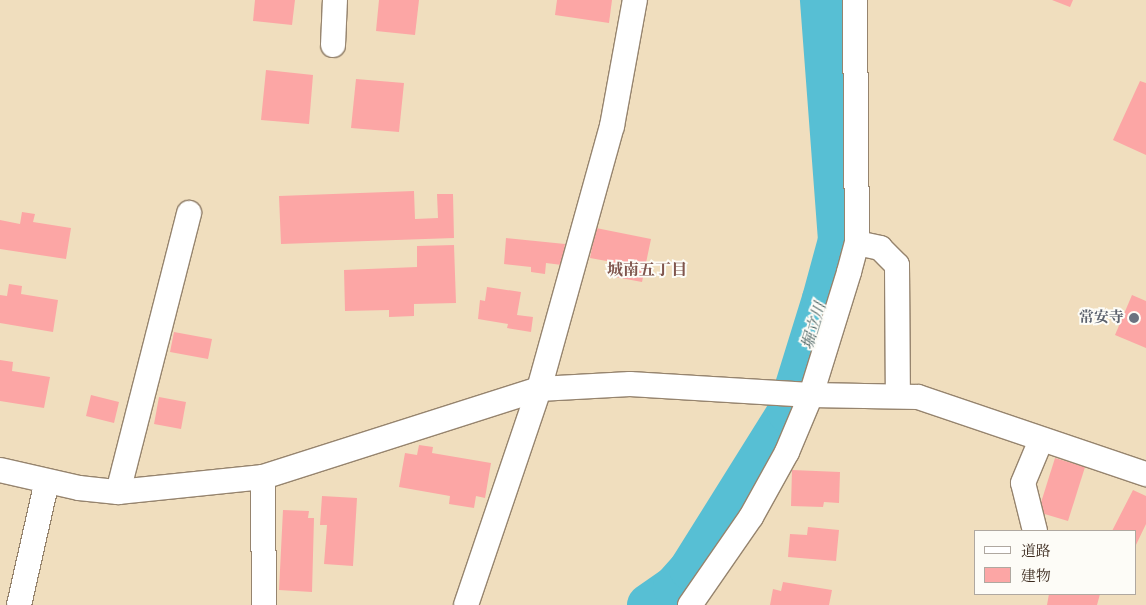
<!DOCTYPE html>
<html>
<head>
<meta charset="utf-8">
<style>
	body { margin:0 }
	#map { position:relative; width:1146px; height:605px; overflow:hidden; background:#f0debe; font-family:"IM FELL French Canon","Noto Serif JP",serif }
	div>[style] { position:absolute }
	.river>* { height:42px; margin:-21px; padding:0 21px; transform-origin:21px; border-radius:21px; background:#57bfd4 }
	.building>* { inset:0; background:#fca6a5 }
	.roads { filter:drop-shadow(1px 0 #96846e) drop-shadow(-1px 0 #96846e) drop-shadow(0 1px #96846e) drop-shadow(0 -1px #96846e) }
	.street>* { height:24px; margin:-12px; padding:0 12px; transform-origin:12px; border-radius:12px; background:#fff }
	.dots>* { width:14px; height:14px; translate:-50% -50%; box-sizing:border-box; border:2px solid #fdfcf7; border-radius:50% }
	span { translate:-50% -50%; white-space:nowrap; text-align:center; line-height:1.15; -webkit-text-stroke:4px #fdfcf7; paint-order:stroke }
	.worship-label { font-size:15px; color:#5b616d; font-weight:700 }
	.right { translate:-100% -50%; text-align:right }
	.neighbourhood-label { font-size:16px; color:#7f554d; font-weight:700 }
	.water-label { font-size:16px; color:#455e5e; font-style:italic }
	.legend { position:absolute; left:974px; top:530px; width:162px; height:65px; box-sizing:border-box; background:#fdfcf7; border:1px solid #afa8a0; margin:0; padding:6px 9px; list-style:none; font-size:15px; color:#3b2a1e }
	.legend li { display:flex; align-items:center; gap:10px; height:25px }
	.legend b { width:25px; border:1px solid #afa8a0 }
</style>
</head>
<body>
<div id="map">
	<div class="river">
		<div style="left:648px;top:605px;width:32px;rotate:-35deg"></div>
		<div style="left:674px;top:587px;width:24px;rotate:-48deg"></div>
		<div style="left:690px;top:569px;width:185px;rotate:-58deg"></div>
		<div style="left:788px;top:412px;width:118px;rotate:-72.8deg"></div>
		<div style="left:823px;top:299px;width:61px;rotate:-74.8deg"></div>
		<div style="left:839px;top:240px;width:241px;rotate:-94.3deg"></div>
	</div>
	<div class="building">
		<div style="clip-path:polygon(255px 0,295px 0,292px 25px,253px 21px)"></div>
		<div style="clip-path:polygon(379px 0,419px 0,415px 35px,376px 31px)"></div>
		<div style="clip-path:polygon(557px 0,612px 0,609px 23px,555px 15px)"></div>
		<div style="clip-path:polygon(1052px 0,1073px 0,1070px 7px)"></div>
		<div style="clip-path:polygon(266px 70px,313px 75px,309px 124px,261px 120px)"></div>
		<div style="clip-path:polygon(356px 79px,404px 83px,399px 132px,351px 128px)"></div>
		<div style="clip-path:polygon(1140px 81px,1146px 83px,1146px 155px,1113px 140px)"></div>
		<div style="clip-path:polygon(414px 191px,415px 219px,438px 218px,437px 194px,453px 194px,454px 238px,281px 244px,279px 196px)"></div>
		<div style="clip-path:polygon(22px 212px,35px 214px,33px 222px,71px 228px,66px 259px,0 249px,0 220px,20px 224px)"></div>
		<div style="clip-path:polygon(596px 228px,651px 239px,642px 282px,610px 276px,612px 262px,590px 258px)"></div>
		<div style="clip-path:polygon(506px 238px,565px 244px,562px 265px,546px 263px,545px 274px,531px 272px,531px 267px,504px 264px)"></div>
		<div style="clip-path:polygon(454px 245px,456px 303px,414px 304px,414px 316px,389px 317px,389px 310px,345px 311px,344px 270px,417px 267px,417px 246px)"></div>
		<div style="clip-path:polygon(9px 284px,22px 286px,21px 294px,58px 300px,53px 332px,0 323px,0 295px,7px 296px)"></div>
		<div style="clip-path:polygon(487px 287px,521px 292px,517px 315px,533px 317px,531px 332px,507px 328px,508px 324px,478px 319px,480px 300px,485px 301px)"></div>
		<div style="clip-path:polygon(1132px 295px,1146px 301px,1146px 348px,1115px 335px)"></div>
		<div style="clip-path:polygon(174px 332px,212px 339px,208px 359px,170px 352px)"></div>
		<div style="clip-path:polygon(0 360px,13px 362px,12px 371px,50px 377px,44px 408px,0 401px)"></div>
		<div style="clip-path:polygon(91px 395px,119px 402px,114px 423px,86px 416px)"></div>
		<div style="clip-path:polygon(159px 397px,186px 402px,181px 429px,154px 424px)"></div>
		<div style="clip-path:polygon(419px 445px,433px 447px,432px 453px,491px 463px,485px 498px,476px 496px,474px 508px,449px 504px,450px 496px,399px 487px,405px 453px,417px 455px)"></div>
		<div style="clip-path:polygon(1055px 458px,1085px 467px,1068px 521px,1038px 512px)"></div>
		<div style="clip-path:polygon(792px 470px,840px 472px,839px 503px,824px 502px,823px 507px,791px 506px)"></div>
		<div style="clip-path:polygon(1133px 490px,1146px 496px,1146px 524px,1135px 547px,1135px 531px,1112px 531px)"></div>
		<div style="clip-path:polygon(322px 496px,357px 498px,353px 566px,324px 564px,327px 525px,320px 525px)"></div>
		<div style="clip-path:polygon(283px 510px,309px 511px,308px 518px,314px 518px,312px 592px,279px 590px)"></div>
		<div style="clip-path:polygon(808px 527px,839px 530px,836px 561px,788px 557px,790px 534px,807px 535px)"></div>
		<div style="clip-path:polygon(783px 582px,832px 590px,829px 605px,770px 605px,773px 589px,781px 591px)"></div>
		<div style="clip-path:polygon(1049px 594px,1100px 594px,1097px 605px,1047px 605px)"></div>
	</div>
	<div class="roads">
		<div class="street">
			<div style="left:333px;top:45px;width:45px;rotate:-87.5deg"></div>
			<div style="left:857px;top:243px;width:24px;rotate:12deg"></div>
			<div style="left:880px;top:248px;width:24px;rotate:45deg"></div>
			<div style="left:897px;top:265px;width:131px;rotate:89.6deg"></div>
			<div style="left:0;top:470px;width:81px;rotate:12.8deg"></div>
			<div style="left:79px;top:488px;width:39px;rotate:6deg"></div>
			<div style="left:118px;top:492px;width:146px;rotate:-5.9deg"></div>
			<div style="left:263px;top:477px;width:290px;rotate:-17.7deg"></div>
			<div style="left:539px;top:389px;width:91px;rotate:-3.1deg"></div>
			<div style="left:630px;top:384px;width:181px;rotate:3.5deg"></div>
			<div style="left:811px;top:395px;width:107px;rotate:1.1deg"></div>
			<div style="left:918px;top:397px;width:241px;rotate:18.7deg"></div>
			<div style="left:263px;top:477px;width:128px;rotate:89.6deg"></div>
			<div style="left:118px;top:492px;width:288px;rotate:-75.7deg"></div>
			<div style="left:1035px;top:531px;width:49px;rotate:-104deg"></div>
			<div style="left:1023px;top:483px;width:47px;rotate:-67.3deg"></div>
			<div style="left:19px;top:605px;width:127px;rotate:-77.3deg"></div>
			<div style="left:466px;top:605px;width:228px;rotate:-71.3deg"></div>
			<div style="left:539px;top:389px;width:273px;rotate:-74.5deg"></div>
			<div style="left:612px;top:126px;width:128px;rotate:-79.7deg"></div>
			<div style="left:690px;top:605px;width:107px;rotate:-55.3deg"></div>
			<div style="left:751px;top:517px;width:74px;rotate:-61deg"></div>
			<div style="left:787px;top:452px;width:62px;rotate:-67.2deg"></div>
			<div style="left:811px;top:395px;width:129px;rotate:-72.8deg"></div>
			<div style="left:849px;top:272px;width:30px;rotate:-75deg"></div>
			<div style="left:857px;top:243px;width:243px;rotate:-90.5deg"></div>
		</div>
	</div>
	<div class="dots">
		<div style="left:1134px;top:318px;background:#6b7280"></div>
	</div>
	<div class="worship-label">
		<span class="right" style="left:1124px;top:318px">常安寺</span>
	</div>
	<div class="neighbourhood-label">
		<span style="left:647px;top:270px">城南五丁目</span>
	</div>
	<div class="water-label">
		<span style="left:814px;top:326px;rotate:-73deg">堀立川</span>
	</div>
	<ul class="legend">
	<li><b style="height:6px;background:#fff"></b>道路</li>
	<li><b style="height:14px;background:#fca6a5"></b>建物</li>
	</ul>
</div>
</body>
</html>
